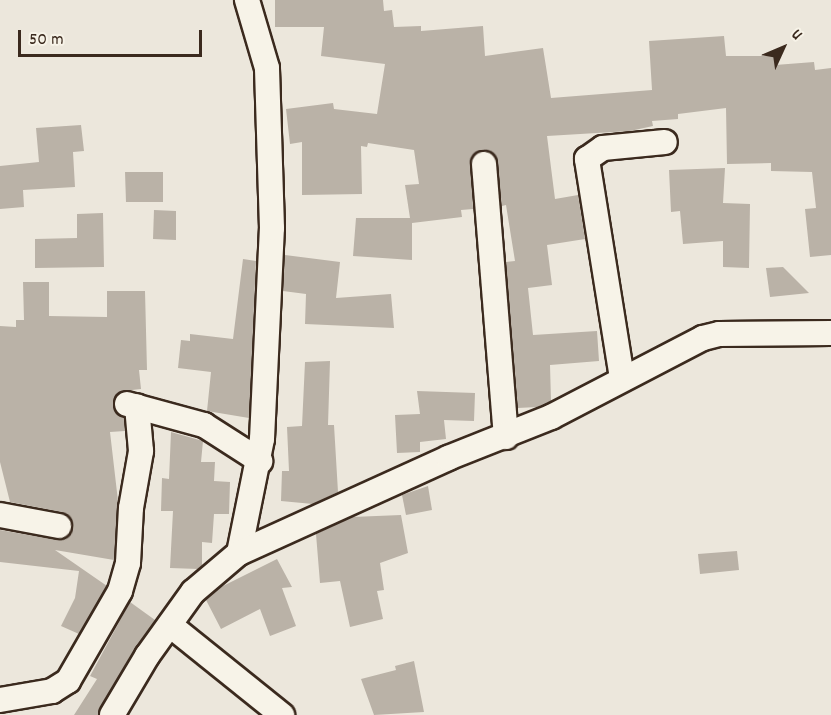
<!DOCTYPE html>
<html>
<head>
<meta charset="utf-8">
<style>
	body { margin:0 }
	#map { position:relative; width:831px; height:715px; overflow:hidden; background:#ece7dc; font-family:Dekko,sans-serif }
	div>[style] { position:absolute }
	.building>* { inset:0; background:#bab2a7 }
	.roads { filter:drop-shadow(2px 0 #3b2a1e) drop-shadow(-2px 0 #3b2a1e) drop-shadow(0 2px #3b2a1e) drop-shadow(0 -2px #3b2a1e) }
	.street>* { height:24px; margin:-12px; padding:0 12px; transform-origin:12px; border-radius:12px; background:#f7f3e8 }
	span { translate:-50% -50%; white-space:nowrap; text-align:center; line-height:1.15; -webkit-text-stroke:4.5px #f7f3e8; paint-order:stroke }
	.north { position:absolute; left:753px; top:18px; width:60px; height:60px; -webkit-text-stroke:4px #f7f3e8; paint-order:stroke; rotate:46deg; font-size:16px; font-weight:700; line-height:24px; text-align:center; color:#3b2a1e }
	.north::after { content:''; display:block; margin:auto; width:21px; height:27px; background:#3b2a1e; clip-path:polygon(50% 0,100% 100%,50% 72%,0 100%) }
	.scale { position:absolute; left:18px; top:30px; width:184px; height:27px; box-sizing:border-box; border:3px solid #3b2a1e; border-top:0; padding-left:8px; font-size:18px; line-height:21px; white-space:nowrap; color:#3b2a1e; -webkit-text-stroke:4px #f7f3e8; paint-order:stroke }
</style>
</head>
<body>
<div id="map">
	<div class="building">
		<div style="clip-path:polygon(275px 0,383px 0,384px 11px,392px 10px,394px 27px,421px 26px,421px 31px,483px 26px,485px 56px,543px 48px,551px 98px,652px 90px,649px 41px,724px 36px,726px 56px,775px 56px,775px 65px,814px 62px,815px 70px,831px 68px,831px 255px,810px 257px,805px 209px,816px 208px,812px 172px,771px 171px,771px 163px,727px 164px,726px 108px,678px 114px,678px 119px,652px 121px,653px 126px,630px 131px,547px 136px,555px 199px,578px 195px,585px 239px,547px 245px,552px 285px,528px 288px,533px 335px,597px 331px,599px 361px,550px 365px,551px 401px,537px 407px,518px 408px,506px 262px,515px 261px,506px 205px,502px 206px,496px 156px,483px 150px,471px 158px,473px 209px,461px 210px,462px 217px,412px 223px,412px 260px,353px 256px,356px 218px,410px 218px,405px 185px,419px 184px,414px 150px,368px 143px,367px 147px,361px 146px,362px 194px,302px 195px,302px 142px,290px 144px,286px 109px,333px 103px,334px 109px,377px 114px,385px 64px,321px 56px,324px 27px,275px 27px)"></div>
		<div style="clip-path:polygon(81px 125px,84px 151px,73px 152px,75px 187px,23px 190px,24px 207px,0 209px,0 166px,39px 162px,36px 128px)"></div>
		<div style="clip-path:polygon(725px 168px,723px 203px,750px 204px,749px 268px,723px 267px,723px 241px,683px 244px,680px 211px,671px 212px,669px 170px)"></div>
		<div style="clip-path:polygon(125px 172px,163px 172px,163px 202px,126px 202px)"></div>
		<div style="clip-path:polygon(154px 210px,176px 211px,176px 240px,153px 239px)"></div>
		<div style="clip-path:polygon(103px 213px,104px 267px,35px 268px,35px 239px,77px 238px,77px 214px)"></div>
		<div style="clip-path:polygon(285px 255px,340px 262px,336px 298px,391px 294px,394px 328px,305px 324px,306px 294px,283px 291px)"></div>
		<div style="clip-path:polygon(243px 259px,256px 261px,249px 418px,207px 411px,211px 372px,178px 368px,181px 340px,190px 341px,190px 334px,233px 339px)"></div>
		<div style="clip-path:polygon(783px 267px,809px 293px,770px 297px,766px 268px)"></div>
		<div style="clip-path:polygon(23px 282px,49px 282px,49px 316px,107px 317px,107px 291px,145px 291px,147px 370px,139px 370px,141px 389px,123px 391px,113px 401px,117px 414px,124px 418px,125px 431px,110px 432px,118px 501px,114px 560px,55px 550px,107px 586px,79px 634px,61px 626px,75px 598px,79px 571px,0 562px,0 530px,57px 540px,69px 536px,73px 528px,69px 516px,62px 512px,10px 502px,0 462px,0 326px,16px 327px,16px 320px,24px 320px)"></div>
		<div style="clip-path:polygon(330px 361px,328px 425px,334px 425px,338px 492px,313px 504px,281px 501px,282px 471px,289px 471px,287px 427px,302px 426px,305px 362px)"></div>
		<div style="clip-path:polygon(417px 391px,475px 393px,474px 421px,444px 420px,446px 439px,420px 442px,420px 452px,397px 453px,395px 415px,420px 414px)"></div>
		<div style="clip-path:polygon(171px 432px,203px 441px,201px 462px,215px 462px,214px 481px,230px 482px,229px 514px,214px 514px,212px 543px,202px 542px,202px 565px,198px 569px,170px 568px,173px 511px,161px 511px,162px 478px,169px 479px)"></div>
		<div style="clip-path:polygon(428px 486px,432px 510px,406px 515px,402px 495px)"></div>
		<div style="clip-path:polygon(401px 515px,408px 553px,380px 563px,384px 590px,377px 591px,383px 619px,350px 627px,340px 581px,320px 583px,316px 534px,352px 517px)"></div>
		<div style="clip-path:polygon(737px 551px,739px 570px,700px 574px,698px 554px)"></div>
		<div style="clip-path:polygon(277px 559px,292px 587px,282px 588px,296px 626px,270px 636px,260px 609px,221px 629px,206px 600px,221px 587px)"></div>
		<div style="clip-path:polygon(130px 602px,155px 620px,130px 656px,98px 715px,74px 715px,97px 679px,90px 676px)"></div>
		<div style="clip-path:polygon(414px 661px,424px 712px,374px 715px,361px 679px,396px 670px,395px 666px)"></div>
	</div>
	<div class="roads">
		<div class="street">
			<div style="left:484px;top:164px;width:274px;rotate:85.4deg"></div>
			<div style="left:622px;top:378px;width:222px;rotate:-99.1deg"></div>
			<div style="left:587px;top:159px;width:19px;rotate:-35deg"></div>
			<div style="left:603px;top:148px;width:62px;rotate:-5.5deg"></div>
			<div style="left:127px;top:404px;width:80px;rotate:15.3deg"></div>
			<div style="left:204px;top:425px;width:67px;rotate:32.7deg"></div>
			<div style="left:0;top:515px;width:60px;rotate:10.6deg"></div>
			<div style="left:239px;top:553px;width:116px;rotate:-78.6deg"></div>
			<div style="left:262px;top:439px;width:211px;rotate:-87.3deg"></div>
			<div style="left:272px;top:228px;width:160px;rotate:-91.8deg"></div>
			<div style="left:267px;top:68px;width:71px;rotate:-106.4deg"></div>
			<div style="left:170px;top:625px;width:144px;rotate:38.8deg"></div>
			<div style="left:0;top:700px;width:53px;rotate:-9.8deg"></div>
			<div style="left:52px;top:691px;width:19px;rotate:-32deg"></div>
			<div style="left:68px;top:681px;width:104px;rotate:-60deg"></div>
			<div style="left:120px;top:591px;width:29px;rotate:-74deg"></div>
			<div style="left:128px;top:563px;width:55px;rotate:-86.9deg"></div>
			<div style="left:131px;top:508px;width:58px;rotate:-80deg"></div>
			<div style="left:141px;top:451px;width:45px;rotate:-95.1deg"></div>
			<div style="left:112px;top:715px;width:69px;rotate:-59.3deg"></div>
			<div style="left:147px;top:656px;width:79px;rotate:-54.3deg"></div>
			<div style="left:193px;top:592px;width:60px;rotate:-40.3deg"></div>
			<div style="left:239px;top:553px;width:230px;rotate:-24.4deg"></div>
			<div style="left:448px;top:458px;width:111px;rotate:-21.7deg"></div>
			<div style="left:551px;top:417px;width:171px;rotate:-27.5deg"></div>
			<div style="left:703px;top:338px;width:16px;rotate:-14deg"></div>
			<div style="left:719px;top:334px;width:112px;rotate:-0.5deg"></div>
		</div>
	</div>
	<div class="north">U</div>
	<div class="scale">50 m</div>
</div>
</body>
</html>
